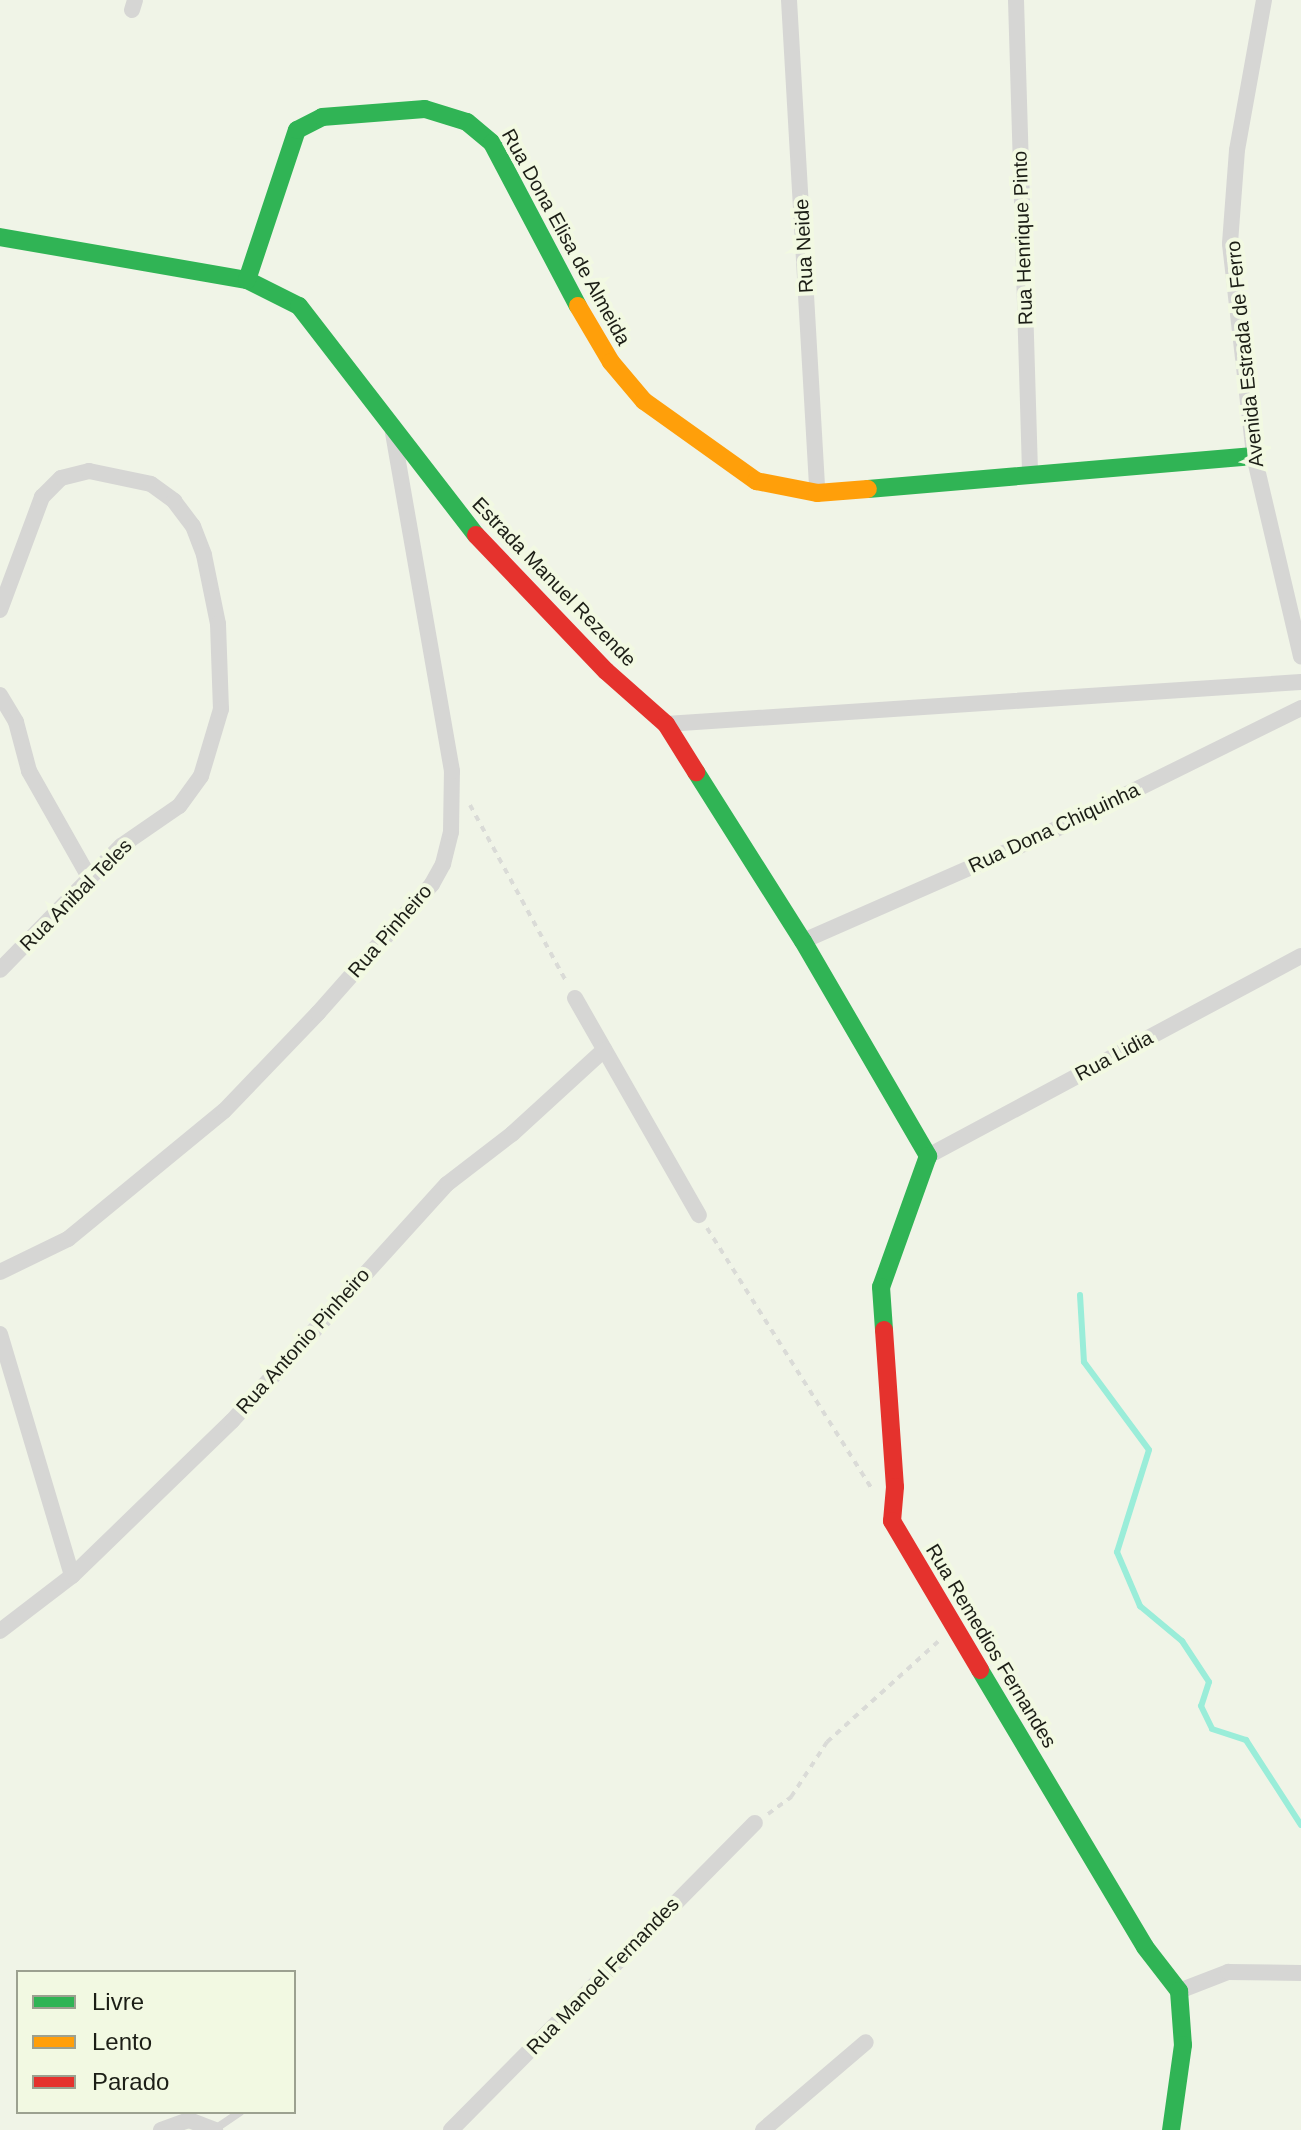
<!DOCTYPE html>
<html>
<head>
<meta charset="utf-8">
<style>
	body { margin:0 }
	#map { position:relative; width:1301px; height:2130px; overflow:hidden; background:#f0f4e7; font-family:Arial,sans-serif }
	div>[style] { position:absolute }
	.stream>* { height:6px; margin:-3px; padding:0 3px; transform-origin:3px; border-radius:3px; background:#9aedd9 }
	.path>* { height:4px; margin-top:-2px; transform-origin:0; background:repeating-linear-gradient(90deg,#dadbd7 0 6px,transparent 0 12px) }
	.lane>* { height:8px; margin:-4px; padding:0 4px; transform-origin:4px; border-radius:4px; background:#d6d6d4 }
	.street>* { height:16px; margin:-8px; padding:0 8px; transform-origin:8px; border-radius:8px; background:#d6d6d4 }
	.fast>* { height:18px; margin:-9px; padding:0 9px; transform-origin:9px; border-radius:9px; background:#30b455 }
	.slow>* { height:18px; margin:-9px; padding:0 9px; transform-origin:9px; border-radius:9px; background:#ff9f0a }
	.jam>* { height:18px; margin:-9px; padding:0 9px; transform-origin:9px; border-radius:9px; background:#e5322d }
	span { translate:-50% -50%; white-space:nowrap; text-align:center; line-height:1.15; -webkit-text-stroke:8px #f2f9e2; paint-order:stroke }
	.street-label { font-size:20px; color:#1c1e16 }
	.legend { position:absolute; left:16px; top:1970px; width:280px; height:144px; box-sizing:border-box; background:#f2f9e2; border:2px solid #9ca190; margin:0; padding:10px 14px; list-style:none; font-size:24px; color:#1c1e16 }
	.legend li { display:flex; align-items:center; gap:16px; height:40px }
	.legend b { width:40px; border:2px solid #9ca190 }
</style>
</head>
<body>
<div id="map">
	<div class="stream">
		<div style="left:1080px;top:1295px;width:67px;rotate:86.6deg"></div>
		<div style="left:1084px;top:1362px;width:109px;rotate:53.5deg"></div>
		<div style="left:1149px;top:1450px;width:107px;rotate:107.4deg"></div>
		<div style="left:1117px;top:1552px;width:59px;rotate:66.9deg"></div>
		<div style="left:1140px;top:1606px;width:55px;rotate:39.8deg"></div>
		<div style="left:1182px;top:1641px;width:49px;rotate:56.6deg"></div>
		<div style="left:1209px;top:1682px;width:25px;rotate:108deg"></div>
		<div style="left:1201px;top:1706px;width:25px;rotate:64deg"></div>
		<div style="left:1212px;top:1729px;width:36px;rotate:18deg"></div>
		<div style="left:1246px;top:1740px;width:101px;rotate:57.1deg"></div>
	</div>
	<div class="path">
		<div style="left:470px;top:805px;width:203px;rotate:61.4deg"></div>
		<div style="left:707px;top:1228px;width:311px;rotate:57.7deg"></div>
		<div style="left:768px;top:1814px;width:29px;rotate:-36deg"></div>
		<div style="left:791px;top:1797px;width:66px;rotate:-56.8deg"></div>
		<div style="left:827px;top:1742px;width:152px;rotate:-42.1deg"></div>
	</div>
	<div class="lane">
		<div style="left:215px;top:2129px;width:30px;rotate:-34deg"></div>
	</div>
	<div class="street">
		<div style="left:789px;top:0;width:494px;rotate:86.7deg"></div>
		<div style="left:1016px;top:0;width:475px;rotate:88.3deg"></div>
		<div style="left:1264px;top:0;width:152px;rotate:100.2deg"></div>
		<div style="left:1237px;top:150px;width:94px;rotate:94.3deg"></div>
		<div style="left:1230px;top:244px;width:213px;rotate:83.5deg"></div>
		<div style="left:1254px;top:456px;width:206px;rotate:76.8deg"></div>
		<div style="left:132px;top:10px;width:10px;rotate:-73deg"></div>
		<div style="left:0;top:610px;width:121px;rotate:-69.6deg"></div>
		<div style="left:42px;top:497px;width:27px;rotate:-45deg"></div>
		<div style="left:61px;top:478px;width:29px;rotate:-14deg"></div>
		<div style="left:89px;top:471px;width:63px;rotate:11.8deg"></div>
		<div style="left:151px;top:484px;width:29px;rotate:36deg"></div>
		<div style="left:174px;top:501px;width:31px;rotate:53deg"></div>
		<div style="left:193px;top:526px;width:31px;rotate:69deg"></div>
		<div style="left:204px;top:555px;width:70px;rotate:78.5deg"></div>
		<div style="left:218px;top:624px;width:85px;rotate:88deg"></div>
		<div style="left:221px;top:709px;width:70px;rotate:106.6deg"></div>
		<div style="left:201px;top:776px;width:37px;rotate:126deg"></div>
		<div style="left:179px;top:806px;width:70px;rotate:145.4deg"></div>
		<div style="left:121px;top:846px;width:173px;rotate:134.3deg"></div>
		<div style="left:0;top:695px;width:31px;rotate:59deg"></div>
		<div style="left:16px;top:722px;width:51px;rotate:75.1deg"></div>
		<div style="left:29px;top:771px;width:124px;rotate:60.5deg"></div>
		<div style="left:666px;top:724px;width:636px;rotate:-3.78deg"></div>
		<div style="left:803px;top:941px;width:259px;rotate:-23.7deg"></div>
		<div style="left:1040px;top:837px;width:291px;rotate:-26.3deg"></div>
		<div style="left:575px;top:998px;width:250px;rotate:60.3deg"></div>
		<div style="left:928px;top:1156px;width:423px;rotate:-28.2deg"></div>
		<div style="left:0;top:1272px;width:76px;rotate:-25.9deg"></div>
		<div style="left:68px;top:1239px;width:202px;rotate:-39.4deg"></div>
		<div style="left:224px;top:1111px;width:136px;rotate:-46.2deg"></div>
		<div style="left:318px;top:1013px;width:172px;rotate:-48.5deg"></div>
		<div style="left:432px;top:884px;width:23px;rotate:-61deg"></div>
		<div style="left:443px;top:864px;width:33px;rotate:-76deg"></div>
		<div style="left:451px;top:832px;width:61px;rotate:-89.1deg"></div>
		<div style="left:452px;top:771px;width:344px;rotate:-99.9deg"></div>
		<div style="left:0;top:1334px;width:252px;rotate:73.4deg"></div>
		<div style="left:0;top:1631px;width:91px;rotate:-37.4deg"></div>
		<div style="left:72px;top:1576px;width:223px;rotate:-44.1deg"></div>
		<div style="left:232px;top:1421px;width:320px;rotate:-47.8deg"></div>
		<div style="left:447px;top:1184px;width:82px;rotate:-37.6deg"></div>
		<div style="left:512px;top:1134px;width:125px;rotate:-42.4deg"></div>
		<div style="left:1179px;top:1991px;width:53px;rotate:-21.2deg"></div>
		<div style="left:1228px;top:1972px;width:73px;rotate:0.8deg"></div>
		<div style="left:161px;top:2130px;width:30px;rotate:-20deg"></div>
		<div style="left:189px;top:2120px;width:28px;rotate:21deg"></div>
		<div style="left:451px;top:2130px;width:432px;rotate:-45.3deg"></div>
		<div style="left:763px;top:2130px;width:135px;rotate:-40.5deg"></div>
	</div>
	<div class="fast">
		<div style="left:0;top:237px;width:251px;rotate:9.9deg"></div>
		<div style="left:247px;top:280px;width:58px;rotate:26.6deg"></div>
		<div style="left:299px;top:306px;width:289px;rotate:52.3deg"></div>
		<div style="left:247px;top:280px;width:158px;rotate:-71.6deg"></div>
		<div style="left:297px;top:130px;width:28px;rotate:-27deg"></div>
		<div style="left:322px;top:117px;width:103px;rotate:-4.4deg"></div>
		<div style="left:425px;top:109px;width:44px;rotate:17.2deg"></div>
		<div style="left:467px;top:122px;width:33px;rotate:40deg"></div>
		<div style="left:492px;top:143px;width:184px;rotate:62.2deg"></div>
		<div style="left:868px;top:489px;width:387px;rotate:-4.9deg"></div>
		<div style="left:696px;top:772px;width:200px;rotate:57.7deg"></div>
		<div style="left:803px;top:941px;width:249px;rotate:59.8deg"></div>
		<div style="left:928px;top:1156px;width:139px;rotate:109.7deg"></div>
		<div style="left:881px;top:1287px;width:43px;rotate:86deg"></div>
		<div style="left:980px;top:1670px;width:322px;rotate:59.2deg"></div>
		<div style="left:1145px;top:1947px;width:56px;rotate:52.3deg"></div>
		<div style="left:1179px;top:1991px;width:54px;rotate:85.8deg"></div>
		<div style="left:1183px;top:2045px;width:86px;rotate:98deg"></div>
	</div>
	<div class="slow">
		<div style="left:578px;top:306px;width:65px;rotate:59.5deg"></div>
		<div style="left:611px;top:362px;width:51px;rotate:49.8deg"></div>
		<div style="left:644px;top:401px;width:138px;rotate:35.5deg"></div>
		<div style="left:756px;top:481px;width:62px;rotate:11.1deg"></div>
		<div style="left:817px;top:493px;width:51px;rotate:-4.5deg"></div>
	</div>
	<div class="jam">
		<div style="left:476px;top:535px;width:188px;rotate:46.3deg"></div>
		<div style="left:606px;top:671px;width:80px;rotate:41.5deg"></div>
		<div style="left:666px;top:724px;width:57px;rotate:58deg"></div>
		<div style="left:884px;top:1330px;width:157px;rotate:86deg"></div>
		<div style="left:895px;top:1487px;width:34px;rotate:95deg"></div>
		<div style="left:892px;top:1521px;width:173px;rotate:59.4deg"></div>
	</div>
	<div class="street-label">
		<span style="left:566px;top:237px;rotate:61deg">Rua Dona Elisa de Almeida</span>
		<span style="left:1023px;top:238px;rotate:-92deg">Rua Henrique Pinto</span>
		<span style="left:804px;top:246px;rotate:-93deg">Rua Neide</span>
		<span style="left:1245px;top:354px;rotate:-96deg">Avenida Estrada de Ferro</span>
		<span style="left:554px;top:582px;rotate:46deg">Estrada Manuel Rezende</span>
		<span style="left:1054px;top:828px;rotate:-25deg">Rua Dona Chiquinha</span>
		<span style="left:76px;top:895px;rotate:-45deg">Rua Anibal Teles</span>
		<span style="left:390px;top:931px;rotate:-49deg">Rua Pinheiro</span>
		<span style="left:1114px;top:1056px;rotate:-28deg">Rua Lidia</span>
		<span style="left:303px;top:1341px;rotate:-48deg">Rua Antonio Pinheiro</span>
		<span style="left:991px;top:1646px;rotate:59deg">Rua Remedios Fernandes</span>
		<span style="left:603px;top:1976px;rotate:-46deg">Rua Manoel Fernandes</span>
	</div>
	<ul class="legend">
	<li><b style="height:10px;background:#30b455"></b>Livre</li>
	<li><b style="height:10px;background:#ff9f0a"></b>Lento</li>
	<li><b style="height:10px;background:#e5322d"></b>Parado</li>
	</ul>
</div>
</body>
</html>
